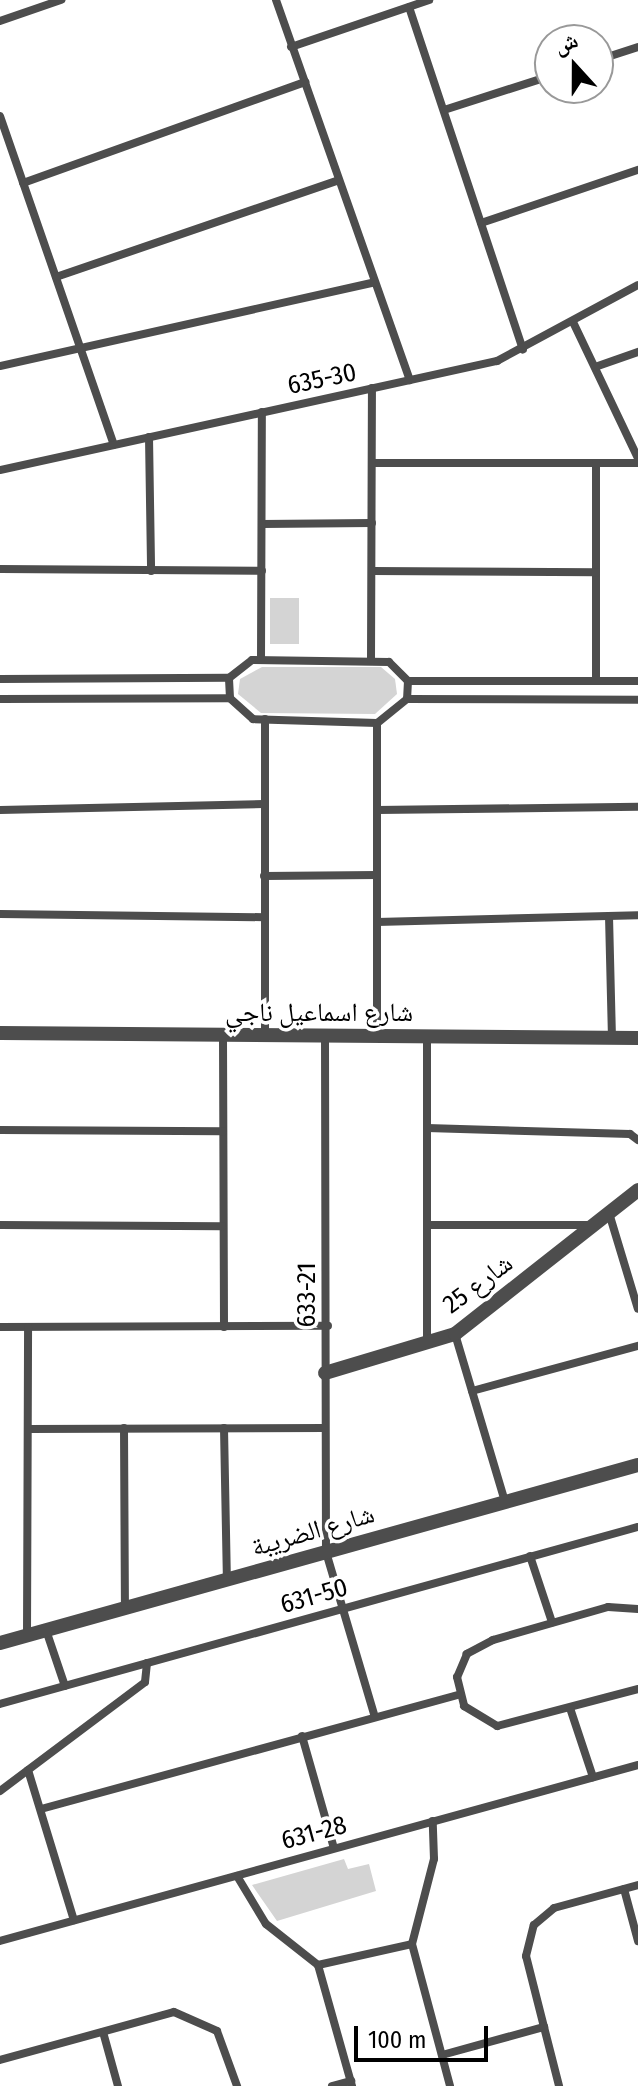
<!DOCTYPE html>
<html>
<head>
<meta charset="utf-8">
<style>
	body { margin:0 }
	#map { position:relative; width:638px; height:2086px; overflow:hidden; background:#fff; font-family:"Fira Sans Condensed","Noto Naskh Arabic",sans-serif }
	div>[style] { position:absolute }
	.green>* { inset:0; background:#d4d4d4 }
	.minor>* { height:8px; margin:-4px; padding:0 4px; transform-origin:4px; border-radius:4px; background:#4d4d4d }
	.tertiary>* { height:14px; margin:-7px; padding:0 7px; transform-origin:7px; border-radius:7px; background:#4d4d4d }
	span { translate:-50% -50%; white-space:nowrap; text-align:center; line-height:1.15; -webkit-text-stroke:7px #fff; paint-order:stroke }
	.street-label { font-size:26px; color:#000 }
	.north { position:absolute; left:534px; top:24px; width:80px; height:80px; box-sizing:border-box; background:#fff; border:2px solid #999; border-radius:50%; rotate:339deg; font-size:22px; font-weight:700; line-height:32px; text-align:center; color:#000 }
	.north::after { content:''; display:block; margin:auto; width:28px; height:36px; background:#000; clip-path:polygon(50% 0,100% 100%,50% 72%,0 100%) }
	.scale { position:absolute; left:354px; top:2026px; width:134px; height:36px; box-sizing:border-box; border:4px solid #000; border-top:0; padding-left:10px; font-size:24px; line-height:28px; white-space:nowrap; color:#000; -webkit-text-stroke:6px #fff; paint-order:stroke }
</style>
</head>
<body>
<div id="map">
	<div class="green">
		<div style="clip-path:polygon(270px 598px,299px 598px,299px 644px,270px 644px)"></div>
		<div style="clip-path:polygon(262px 667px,381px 667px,395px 679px,397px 694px,375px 714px,261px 713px,238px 694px,240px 679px)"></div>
		<div style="clip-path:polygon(344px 1859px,348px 1869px,369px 1864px,376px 1891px,277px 1921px,252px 1885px)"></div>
	</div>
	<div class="minor">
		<div style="left:276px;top:0;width:403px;rotate:70.6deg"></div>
		<div style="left:409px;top:7px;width:361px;rotate:71.6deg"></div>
		<div style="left:0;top:21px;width:65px;rotate:-19deg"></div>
		<div style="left:291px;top:47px;width:146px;rotate:-18.8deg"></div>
		<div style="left:598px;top:60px;width:42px;rotate:-18deg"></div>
		<div style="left:444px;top:110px;width:111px;rotate:-17.8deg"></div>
		<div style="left:0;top:116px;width:348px;rotate:70.9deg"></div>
		<div style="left:23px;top:183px;width:300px;rotate:-19.7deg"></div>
		<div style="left:481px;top:223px;width:166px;rotate:-18.7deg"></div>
		<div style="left:56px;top:277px;width:299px;rotate:-18.9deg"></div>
		<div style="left:573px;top:322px;width:151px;rotate:64.5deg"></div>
		<div style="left:0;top:366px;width:384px;rotate:-12.6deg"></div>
		<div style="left:595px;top:367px;width:46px;rotate:-19.2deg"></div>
		<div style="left:149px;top:437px;width:134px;rotate:89.1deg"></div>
		<div style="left:372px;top:463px;width:266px"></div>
		<div style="left:596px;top:463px;width:218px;rotate:90deg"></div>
		<div style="left:0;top:470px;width:509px;rotate:-12.37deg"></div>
		<div style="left:497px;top:361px;width:160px;rotate:-28.3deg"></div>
		<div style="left:262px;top:524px;width:110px;rotate:-0.5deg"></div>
		<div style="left:0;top:569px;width:262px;rotate:0.4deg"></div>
		<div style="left:372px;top:571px;width:224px;rotate:0.3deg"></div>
		<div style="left:252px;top:660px;width:137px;rotate:0.8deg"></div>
		<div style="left:389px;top:662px;width:27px;rotate:45deg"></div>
		<div style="left:408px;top:681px;width:18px;rotate:93deg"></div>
		<div style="left:407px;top:699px;width:38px;rotate:141deg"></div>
		<div style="left:377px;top:723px;width:124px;rotate:-178.2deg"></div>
		<div style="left:253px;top:719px;width:31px;rotate:-138deg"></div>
		<div style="left:230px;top:698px;width:20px;rotate:-93deg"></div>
		<div style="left:229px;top:678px;width:29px;rotate:-38deg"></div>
		<div style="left:261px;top:660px;width:248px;rotate:-89.8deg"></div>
		<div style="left:371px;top:660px;width:272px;rotate:-89.8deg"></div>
		<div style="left:0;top:679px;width:229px;rotate:-0.3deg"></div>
		<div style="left:408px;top:681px;width:230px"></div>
		<div style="left:0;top:699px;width:230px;rotate:-0.2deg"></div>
		<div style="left:407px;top:699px;width:231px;rotate:0.2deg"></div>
		<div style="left:0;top:810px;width:264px;rotate:-1.3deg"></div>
		<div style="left:377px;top:810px;width:261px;rotate:-0.7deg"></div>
		<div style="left:264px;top:876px;width:113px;rotate:-0.5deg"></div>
		<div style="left:0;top:914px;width:264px;rotate:0.7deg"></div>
		<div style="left:609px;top:916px;width:122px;rotate:88.6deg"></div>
		<div style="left:377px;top:922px;width:261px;rotate:-1.5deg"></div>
		<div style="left:223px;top:1037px;width:290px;rotate:89.8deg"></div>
		<div style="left:265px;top:1037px;width:318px;rotate:-90deg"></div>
		<div style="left:325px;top:1037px;width:515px;rotate:89.89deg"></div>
		<div style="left:326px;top:1552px;width:172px;rotate:73.5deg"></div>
		<div style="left:377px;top:1038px;width:315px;rotate:-90deg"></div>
		<div style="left:427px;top:1128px;width:203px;rotate:1.7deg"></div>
		<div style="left:630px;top:1134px;width:10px;rotate:37deg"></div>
		<div style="left:0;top:1130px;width:223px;rotate:0.3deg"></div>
		<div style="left:609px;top:1213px;width:100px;rotate:73.2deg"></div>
		<div style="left:0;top:1225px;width:222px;rotate:0.3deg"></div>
		<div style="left:427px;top:1225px;width:163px"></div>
		<div style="left:0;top:1327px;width:328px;rotate:-0.2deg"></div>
		<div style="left:455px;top:1334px;width:175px;rotate:73.4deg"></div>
		<div style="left:427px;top:1342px;width:304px;rotate:-90deg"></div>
		<div style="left:472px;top:1391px;width:172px;rotate:-15.2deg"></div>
		<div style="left:124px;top:1428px;width:180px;rotate:89.7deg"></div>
		<div style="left:224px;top:1428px;width:152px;rotate:88.9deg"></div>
		<div style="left:28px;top:1429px;width:297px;rotate:-0.2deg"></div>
		<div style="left:530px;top:1556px;width:70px;rotate:71.6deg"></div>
		<div style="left:638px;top:1609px;width:30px;rotate:-176deg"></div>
		<div style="left:608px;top:1607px;width:120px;rotate:164deg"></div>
		<div style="left:493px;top:1640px;width:30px;rotate:152deg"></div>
		<div style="left:467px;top:1654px;width:25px;rotate:113deg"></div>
		<div style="left:457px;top:1677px;width:30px;rotate:76deg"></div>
		<div style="left:464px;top:1706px;width:39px;rotate:31deg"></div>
		<div style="left:497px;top:1726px;width:146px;rotate:-14.7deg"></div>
		<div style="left:46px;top:1630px;width:59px;rotate:71.3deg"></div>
		<div style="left:27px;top:1635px;width:308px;rotate:-89.8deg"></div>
		<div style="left:0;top:1704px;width:662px;rotate:-15.51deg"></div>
		<div style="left:570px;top:1708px;width:73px;rotate:71.6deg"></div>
		<div style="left:302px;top:1736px;width:116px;rotate:74.1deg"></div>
		<div style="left:28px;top:1770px;width:157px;rotate:73deg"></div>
		<div style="left:0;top:1791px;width:181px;rotate:-36.9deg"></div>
		<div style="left:145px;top:1682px;width:19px;rotate:-84deg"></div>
		<div style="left:41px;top:1809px;width:432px;rotate:-15.3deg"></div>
		<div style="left:237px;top:1876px;width:56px;rotate:58.9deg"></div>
		<div style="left:266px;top:1924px;width:66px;rotate:38.3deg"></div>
		<div style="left:318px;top:1965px;width:96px;rotate:-12.6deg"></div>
		<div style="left:412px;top:1944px;width:88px;rotate:-75.5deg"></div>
		<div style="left:434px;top:1859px;width:38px;rotate:-92deg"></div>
		<div style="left:624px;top:1889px;width:54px;rotate:74.9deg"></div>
		<div style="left:0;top:1941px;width:662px;rotate:-15.42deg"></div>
		<div style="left:412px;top:1944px;width:147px;rotate:75deg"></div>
		<div style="left:318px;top:1965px;width:126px;rotate:74.3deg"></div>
		<div style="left:544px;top:2027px;width:73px;rotate:-104.2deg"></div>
		<div style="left:526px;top:1956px;width:32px;rotate:-76deg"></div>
		<div style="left:534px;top:1925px;width:26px;rotate:-40deg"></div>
		<div style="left:554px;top:1908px;width:87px;rotate:-15.3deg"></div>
		<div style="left:103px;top:2032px;width:56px;rotate:74.5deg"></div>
		<div style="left:442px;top:2055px;width:106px;rotate:-15.4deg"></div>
		<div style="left:544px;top:2027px;width:61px;rotate:75.7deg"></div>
		<div style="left:0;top:2060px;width:180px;rotate:-15.4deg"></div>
		<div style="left:174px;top:2012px;width:47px;rotate:23.8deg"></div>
		<div style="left:217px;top:2031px;width:59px;rotate:70deg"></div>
		<div style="left:332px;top:2086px;width:20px;rotate:-15deg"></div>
	</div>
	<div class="tertiary">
		<div style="left:0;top:1033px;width:638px;rotate:0.45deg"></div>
		<div style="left:325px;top:1373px;width:136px;rotate:-16.7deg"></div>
		<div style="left:455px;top:1334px;width:233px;rotate:-38.2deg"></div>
		<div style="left:0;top:1643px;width:662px;rotate:-15.59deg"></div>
	</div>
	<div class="street-label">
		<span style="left:322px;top:379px;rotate:-12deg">635-30</span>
		<span style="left:319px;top:1013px">شارع اسماعيل ناجي</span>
		<span style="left:478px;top:1284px;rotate:-37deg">شارع 25</span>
		<span style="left:307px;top:1295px;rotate:-90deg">633-21</span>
		<span style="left:313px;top:1531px;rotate:-16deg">شارع الضريبة</span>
		<span style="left:314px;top:1596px;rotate:-16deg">631-50</span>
		<span style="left:314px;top:1833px;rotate:-15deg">631-28</span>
	</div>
	<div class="north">ش</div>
	<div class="scale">100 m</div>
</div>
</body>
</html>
